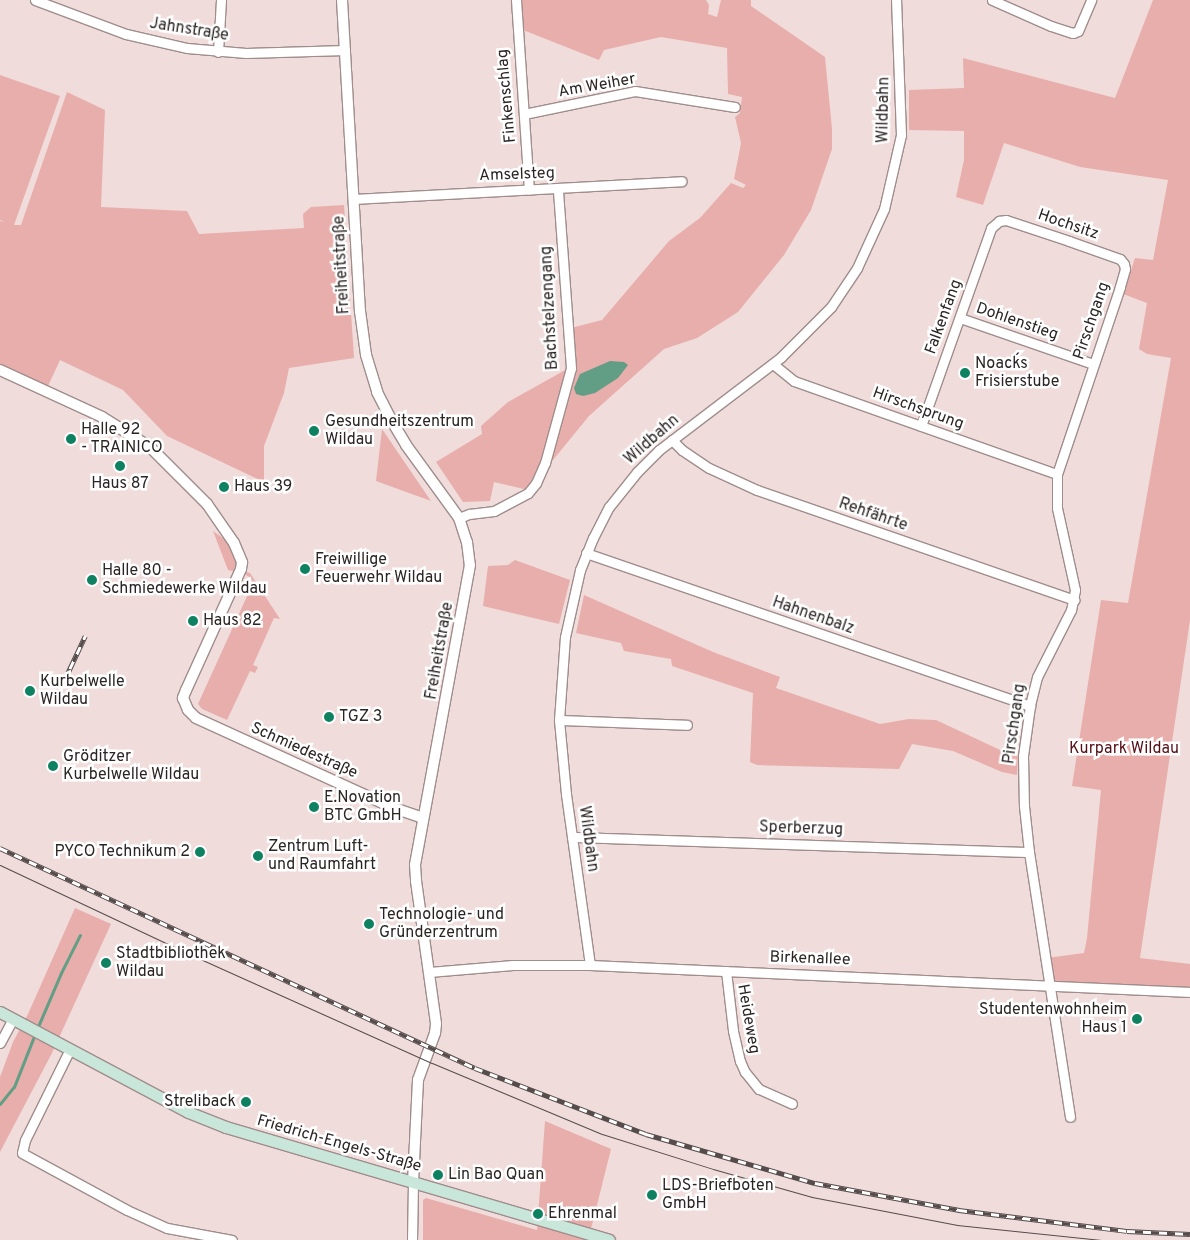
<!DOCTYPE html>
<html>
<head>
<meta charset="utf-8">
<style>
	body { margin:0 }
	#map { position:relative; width:1190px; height:1240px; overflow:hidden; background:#f0dcdb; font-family:Overpass,sans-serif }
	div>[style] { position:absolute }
	.green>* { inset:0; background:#e8aeab }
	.water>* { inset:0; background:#619e85 }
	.stream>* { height:2.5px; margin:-1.25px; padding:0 1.25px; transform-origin:1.25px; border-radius:1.25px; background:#619e85 }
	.roads { filter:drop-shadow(1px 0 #9f8d8c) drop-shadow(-1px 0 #9f8d8c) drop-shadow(0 1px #9f8d8c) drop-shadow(0 -1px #9f8d8c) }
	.minor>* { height:9px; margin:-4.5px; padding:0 4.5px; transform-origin:4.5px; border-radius:4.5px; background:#fff }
	.tertiary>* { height:10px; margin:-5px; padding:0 5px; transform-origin:5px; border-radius:5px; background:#fff }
	.secondary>* { height:11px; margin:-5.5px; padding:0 5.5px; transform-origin:5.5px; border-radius:5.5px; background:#c9e6db }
	.tram>* { height:1px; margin:-0.5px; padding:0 0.5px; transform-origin:0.5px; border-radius:0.5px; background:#554c4b }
	.rail>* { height:4.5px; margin-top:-2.25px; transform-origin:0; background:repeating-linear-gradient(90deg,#fff 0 8px,#554c4b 0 16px); box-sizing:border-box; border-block:1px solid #554c4b }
	.dots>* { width:14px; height:14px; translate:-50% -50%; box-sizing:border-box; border:2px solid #fff; border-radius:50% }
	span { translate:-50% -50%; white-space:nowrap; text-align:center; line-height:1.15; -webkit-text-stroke:5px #fff; paint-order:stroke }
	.street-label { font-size:16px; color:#2b2424 }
	.poi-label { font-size:16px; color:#2b2424 }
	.left { translate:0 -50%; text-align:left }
	.right { translate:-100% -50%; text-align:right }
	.park-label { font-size:16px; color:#560e15 }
</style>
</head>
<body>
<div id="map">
	<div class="green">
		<div style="clip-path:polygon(522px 0,706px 0,709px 5px,708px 14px,717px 17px,721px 0,751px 0,751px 6px,825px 57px,832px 129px,832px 149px,811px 210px,784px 255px,738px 312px,697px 338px,664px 349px,589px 416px,553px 460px,549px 455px,564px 401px,571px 328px,602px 320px,669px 241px,700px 218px,731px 183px,743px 188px,746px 185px,734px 179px,741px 143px,735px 117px,740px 113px,742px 97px,728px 94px,727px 48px,661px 37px,604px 50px,599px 60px,523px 30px)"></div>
		<div style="clip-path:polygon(1153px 0,1190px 0,1190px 620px,1140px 958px,1190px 964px,1190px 989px,1051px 982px,1047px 958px,1084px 953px,1087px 938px,1101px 790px,1072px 786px,1101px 600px,1128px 603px,1171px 358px,1147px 354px,1139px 349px,1147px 303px,1123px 294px,1135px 258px,1153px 260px,1168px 180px,1080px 167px,1004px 143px,983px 205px,956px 197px,964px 160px,964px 131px,909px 130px,909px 90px,964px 88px,963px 58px,1115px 98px)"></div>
		<div style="clip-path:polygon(0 75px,60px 96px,14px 225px,21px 225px,67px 92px,105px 110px,101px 207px,187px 211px,199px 234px,304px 228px,303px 214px,311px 207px,344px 205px,354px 358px,289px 368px,284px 393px,264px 446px,264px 482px,167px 436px,123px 390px,60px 360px,48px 386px,0 365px,0 221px,5px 222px,0 220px)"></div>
		<div style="clip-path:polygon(567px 369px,538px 474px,528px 490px,494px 482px,490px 501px,463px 502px,436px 462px,482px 434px,481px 426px,508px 402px)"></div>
		<div style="clip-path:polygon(382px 429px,431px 501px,376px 481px)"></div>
		<div style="clip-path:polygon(213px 531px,230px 543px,236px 561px,236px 572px,228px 570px)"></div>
		<div style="clip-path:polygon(515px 560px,570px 580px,559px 624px,483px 606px,488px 566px,508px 565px)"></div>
		<div style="clip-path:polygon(247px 572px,250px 573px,280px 619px,274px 618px,253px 665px,258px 667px,255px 673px,250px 671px,227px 720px,202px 709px,198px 704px,253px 583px,251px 578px,244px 574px)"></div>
		<div style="clip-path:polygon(584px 595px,713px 652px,780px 677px,776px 688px,880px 724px,909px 719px,936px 720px,1011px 755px,1018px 755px,1017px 775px,1002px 772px,953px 751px,912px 744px,899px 769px,757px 765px,750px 762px,753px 693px,672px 666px,671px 659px,624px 651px,621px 643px,576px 633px)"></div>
		<div style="clip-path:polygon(75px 908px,111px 924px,52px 1053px,0 1152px,0 1077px,13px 1042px,28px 1014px)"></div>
		<div style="clip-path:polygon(545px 1121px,611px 1149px,589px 1237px,597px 1240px,423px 1240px,423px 1200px,426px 1198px,537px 1230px)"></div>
	</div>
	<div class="water">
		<div style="clip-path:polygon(610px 361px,624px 362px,628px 365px,618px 378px,595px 393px,583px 396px,576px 394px,574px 388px,580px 374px)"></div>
	</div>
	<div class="stream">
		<div style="left:37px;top:1029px;width:61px;rotate:-66.8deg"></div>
		<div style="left:61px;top:973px;width:42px;rotate:-63.4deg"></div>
		<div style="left:0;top:1104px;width:22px;rotate:-51deg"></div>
		<div style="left:14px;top:1087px;width:57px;rotate:-68.4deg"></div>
	</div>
	<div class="roads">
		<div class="minor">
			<div style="left:35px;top:0;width:97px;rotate:20.5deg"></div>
			<div style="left:126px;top:34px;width:63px;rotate:12.9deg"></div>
			<div style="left:187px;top:48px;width:59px;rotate:4.8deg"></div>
			<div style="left:246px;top:53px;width:99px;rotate:-1.7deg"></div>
			<div style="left:516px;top:0;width:190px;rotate:86.1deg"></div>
			<div style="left:992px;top:0;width:64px;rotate:23.8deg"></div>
			<div style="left:1051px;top:26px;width:23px;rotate:18deg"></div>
			<div style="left:1073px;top:33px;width:5px;rotate:-22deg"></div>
			<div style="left:1078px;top:31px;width:34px;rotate:-67deg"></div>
			<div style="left:218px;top:52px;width:52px;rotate:-86.7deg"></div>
			<div style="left:524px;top:114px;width:113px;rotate:-11.7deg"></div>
			<div style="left:635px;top:91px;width:101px;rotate:9.1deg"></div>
			<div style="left:353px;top:199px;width:329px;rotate:-3.1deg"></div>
			<div style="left:960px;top:318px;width:141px;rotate:19.1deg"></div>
			<div style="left:773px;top:364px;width:27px;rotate:39deg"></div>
			<div style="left:794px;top:381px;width:279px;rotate:19.5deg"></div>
			<div style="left:921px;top:426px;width:210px;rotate:-70.5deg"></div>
			<div style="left:991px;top:228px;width:11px;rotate:-41deg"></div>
			<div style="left:999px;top:221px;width:7px;rotate:-8deg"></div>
			<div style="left:1006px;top:220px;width:66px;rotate:18.4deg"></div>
			<div style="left:1069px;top:241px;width:54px;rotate:19.4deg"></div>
			<div style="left:1120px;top:259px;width:6px;rotate:51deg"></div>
			<div style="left:1124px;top:264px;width:5px;rotate:79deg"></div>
			<div style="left:1125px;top:269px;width:19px;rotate:106deg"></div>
			<div style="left:1120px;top:287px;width:197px;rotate:108.6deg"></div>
			<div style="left:1057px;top:474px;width:34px;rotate:90deg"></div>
			<div style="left:1057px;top:508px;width:84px;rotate:77.6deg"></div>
			<div style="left:1075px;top:590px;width:20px;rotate:101deg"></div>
			<div style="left:1071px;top:610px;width:75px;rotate:116.9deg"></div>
			<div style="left:1037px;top:677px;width:30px;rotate:104deg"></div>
			<div style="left:1030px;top:706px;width:50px;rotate:98deg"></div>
			<div style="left:1023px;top:756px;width:50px;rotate:88.9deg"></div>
			<div style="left:1024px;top:806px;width:46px;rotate:83.8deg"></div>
			<div style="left:1029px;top:852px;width:268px;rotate:81.2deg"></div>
			<div style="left:672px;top:440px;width:14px;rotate:45deg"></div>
			<div style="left:682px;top:450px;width:32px;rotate:34deg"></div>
			<div style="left:709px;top:468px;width:53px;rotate:24.6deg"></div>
			<div style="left:757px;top:490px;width:336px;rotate:19.1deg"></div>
			<div style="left:459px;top:518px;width:11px;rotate:-22deg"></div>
			<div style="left:469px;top:514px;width:25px;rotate:-7deg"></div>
			<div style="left:494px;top:511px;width:38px;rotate:-28deg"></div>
			<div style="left:528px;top:493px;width:13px;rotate:-51deg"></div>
			<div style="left:536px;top:483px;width:22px;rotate:-66deg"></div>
			<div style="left:545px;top:463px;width:98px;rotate:-74.7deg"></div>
			<div style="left:571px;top:368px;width:179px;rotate:-94.2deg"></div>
			<div style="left:586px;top:553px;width:470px;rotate:19deg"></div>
			<div style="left:559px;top:720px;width:128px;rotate:2.2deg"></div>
			<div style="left:572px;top:837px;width:457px;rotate:1.9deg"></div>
			<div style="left:590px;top:965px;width:173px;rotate:-98deg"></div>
			<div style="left:566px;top:794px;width:74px;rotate:-95.4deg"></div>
			<div style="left:559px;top:720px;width:83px;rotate:-85.9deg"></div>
			<div style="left:565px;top:637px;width:69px;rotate:-77.4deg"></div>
			<div style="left:580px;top:570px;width:35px;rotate:-68deg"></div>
			<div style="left:593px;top:538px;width:35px;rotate:-63deg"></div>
			<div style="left:609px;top:507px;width:45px;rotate:-51.3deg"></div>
			<div style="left:637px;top:472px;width:31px;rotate:-45deg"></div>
			<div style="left:659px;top:450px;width:153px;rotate:-37.3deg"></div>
			<div style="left:781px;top:357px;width:71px;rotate:-45deg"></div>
			<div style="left:831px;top:307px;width:47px;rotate:-56.3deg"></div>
			<div style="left:857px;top:268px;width:65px;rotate:-65.4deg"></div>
			<div style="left:884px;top:209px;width:76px;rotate:-77.1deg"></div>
			<div style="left:901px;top:135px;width:135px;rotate:-92.1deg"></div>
			<div style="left:726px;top:971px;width:60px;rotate:83.3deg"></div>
			<div style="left:733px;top:1031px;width:31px;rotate:77deg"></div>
			<div style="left:740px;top:1061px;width:12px;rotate:66deg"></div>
			<div style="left:745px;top:1072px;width:22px;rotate:51deg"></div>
			<div style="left:759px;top:1089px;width:36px;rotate:24deg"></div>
			<div style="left:429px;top:972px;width:84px;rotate:-4.8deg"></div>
			<div style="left:513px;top:965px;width:77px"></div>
			<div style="left:590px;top:965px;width:601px;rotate:2.58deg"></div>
			<div style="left:0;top:1043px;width:27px;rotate:-62deg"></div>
			<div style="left:70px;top:1049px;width:102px;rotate:116.3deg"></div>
			<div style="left:25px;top:1140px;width:13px;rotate:103deg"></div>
			<div style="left:22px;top:1153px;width:119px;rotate:28.5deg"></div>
			<div style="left:127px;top:1210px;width:44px;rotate:24.2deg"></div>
			<div style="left:167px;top:1228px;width:66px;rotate:10.5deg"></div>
			<div style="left:412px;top:1240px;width:57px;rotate:-89deg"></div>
		</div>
		<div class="tertiary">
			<div style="left:342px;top:0;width:312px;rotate:86.7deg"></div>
			<div style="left:360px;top:311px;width:44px;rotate:82.2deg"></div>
			<div style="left:366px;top:355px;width:39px;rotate:73deg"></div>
			<div style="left:377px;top:392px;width:29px;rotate:63deg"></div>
			<div style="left:390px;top:418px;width:31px;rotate:59deg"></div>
			<div style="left:406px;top:445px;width:90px;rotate:54deg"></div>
			<div style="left:459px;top:518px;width:25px;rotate:72deg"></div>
			<div style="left:467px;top:542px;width:23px;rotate:83deg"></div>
			<div style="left:470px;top:565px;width:305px;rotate:100.4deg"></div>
			<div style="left:415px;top:865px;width:16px;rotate:86deg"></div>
			<div style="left:416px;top:881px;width:144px;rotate:82deg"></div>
			<div style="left:436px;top:1024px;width:9px;rotate:96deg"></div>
			<div style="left:435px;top:1033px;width:50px;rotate:109.9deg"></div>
			<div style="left:418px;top:1080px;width:103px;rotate:92.8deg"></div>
			<div style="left:0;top:370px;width:112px;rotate:24.7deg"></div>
			<div style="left:102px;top:417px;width:57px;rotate:32deg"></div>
			<div style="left:150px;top:447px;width:81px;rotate:45deg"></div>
			<div style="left:207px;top:504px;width:47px;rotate:55.3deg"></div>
			<div style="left:234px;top:543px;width:21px;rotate:67deg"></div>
			<div style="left:242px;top:562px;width:7px;rotate:98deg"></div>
			<div style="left:241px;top:569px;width:133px;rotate:114.4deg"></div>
			<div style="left:186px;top:690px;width:9px;rotate:111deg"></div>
			<div style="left:183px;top:698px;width:13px;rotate:67deg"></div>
			<div style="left:188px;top:710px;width:11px;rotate:45deg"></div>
			<div style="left:196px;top:718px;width:214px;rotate:24.5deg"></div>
			<div style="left:391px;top:807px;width:34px;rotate:19deg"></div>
		</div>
		<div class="secondary">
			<div style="left:0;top:1012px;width:213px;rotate:28deg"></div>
			<div style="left:188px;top:1112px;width:41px;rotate:21.5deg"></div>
			<div style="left:226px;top:1127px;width:399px;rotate:16.4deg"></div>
		</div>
	</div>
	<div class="tram">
		<div style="left:0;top:865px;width:209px;rotate:25.2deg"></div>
		<div style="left:189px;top:954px;width:266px;rotate:24.2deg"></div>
		<div style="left:432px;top:1063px;width:184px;rotate:22.7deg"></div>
		<div style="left:602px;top:1134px;width:116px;rotate:17.5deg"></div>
		<div style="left:713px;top:1169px;width:103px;rotate:15.8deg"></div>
		<div style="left:812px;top:1197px;width:148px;rotate:10.9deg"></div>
		<div style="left:957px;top:1225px;width:145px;rotate:5.9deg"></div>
	</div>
	<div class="rail">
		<div style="left:63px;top:683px;width:52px;rotate:-64.9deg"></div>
		<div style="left:0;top:848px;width:523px;rotate:24.85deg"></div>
		<div style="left:475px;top:1068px;width:183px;rotate:21.1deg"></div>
		<div style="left:646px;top:1134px;width:176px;rotate:16.2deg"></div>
		<div style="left:815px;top:1183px;width:147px;rotate:10.6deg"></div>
		<div style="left:959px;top:1210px;width:169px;rotate:7.1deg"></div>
		<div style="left:1127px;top:1231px;width:63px;rotate:2.7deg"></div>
	</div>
	<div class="dots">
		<div style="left:965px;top:373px;background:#0d8160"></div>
		<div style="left:314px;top:431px;background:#0d8160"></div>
		<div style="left:71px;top:439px;background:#0d8160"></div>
		<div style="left:120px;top:466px;background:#0d8160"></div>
		<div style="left:224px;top:487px;background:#0d8160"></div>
		<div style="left:305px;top:569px;background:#0d8160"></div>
		<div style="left:92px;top:580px;background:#0d8160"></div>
		<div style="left:193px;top:621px;background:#0d8160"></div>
		<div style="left:30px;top:691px;background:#0d8160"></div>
		<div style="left:329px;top:717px;background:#0d8160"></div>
		<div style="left:53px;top:766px;background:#0d8160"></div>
		<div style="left:314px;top:807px;background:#0d8160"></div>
		<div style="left:200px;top:852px;background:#0d8160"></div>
		<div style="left:258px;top:856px;background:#0d8160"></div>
		<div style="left:369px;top:924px;background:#0d8160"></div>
		<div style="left:106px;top:963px;background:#0d8160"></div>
		<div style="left:1137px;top:1019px;background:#0d8160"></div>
		<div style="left:246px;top:1102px;background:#0d8160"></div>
		<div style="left:438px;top:1175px;background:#0d8160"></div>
		<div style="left:652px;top:1195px;background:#0d8160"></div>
		<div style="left:538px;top:1214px;background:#0d8160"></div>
	</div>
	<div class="street-label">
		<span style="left:189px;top:30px;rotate:9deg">Jahnstraße</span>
		<span style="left:597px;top:86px;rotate:-10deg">Am Weiher</span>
		<span style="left:507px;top:96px;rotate:-95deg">Finkenschlag</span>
		<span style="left:884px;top:110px;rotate:-89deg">Wildbahn</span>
		<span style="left:517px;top:175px;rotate:-2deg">Amselsteg</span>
		<span style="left:1068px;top:225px;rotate:19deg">Hochsitz</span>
		<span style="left:342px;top:265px;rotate:-93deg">Freiheitstraße</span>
		<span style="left:550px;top:308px;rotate:-93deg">Bachstelzengang</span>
		<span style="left:944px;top:317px;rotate:-70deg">Falkenfang</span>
		<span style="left:1092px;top:321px;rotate:-71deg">Pirschgang</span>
		<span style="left:1017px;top:322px;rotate:19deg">Dohlenstieg</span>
		<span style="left:918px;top:409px;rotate:20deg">Hirschsprung</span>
		<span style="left:652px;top:440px;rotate:-41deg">Wildbahn</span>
		<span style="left:873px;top:515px;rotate:19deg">Rehfährte</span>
		<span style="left:813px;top:616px;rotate:19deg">Hahnenbalz</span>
		<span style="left:440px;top:651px;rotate:-80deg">Freiheitstraße</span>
		<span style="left:1015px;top:724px;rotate:-82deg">Pirschgang</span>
		<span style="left:304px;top:751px;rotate:24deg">Schmiedestraße</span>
		<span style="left:801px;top:829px;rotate:2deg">Sperberzug</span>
		<span style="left:588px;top:839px;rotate:82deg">Wildbahn</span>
		<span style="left:810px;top:959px;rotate:2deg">Birkenallee</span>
		<span style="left:748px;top:1019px;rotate:80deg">Heideweg</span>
		<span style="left:339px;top:1144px;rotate:16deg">Friedrich-Engels-Straße</span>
	</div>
	<div class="poi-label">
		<span class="left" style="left:975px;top:373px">Noack´s<br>Frisierstube</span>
		<span class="left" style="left:325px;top:431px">Gesundheitszentrum<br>Wildau</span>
		<span class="left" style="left:81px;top:439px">Halle 92<br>- TRAINICO</span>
		<span style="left:120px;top:484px">Haus 87</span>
		<span class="left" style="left:234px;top:487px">Haus 39</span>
		<span class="left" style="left:315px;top:569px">Freiwillige<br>Feuerwehr Wildau</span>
		<span class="left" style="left:102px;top:580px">Halle 80 -<br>Schmiedewerke Wildau</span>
		<span class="left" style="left:203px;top:621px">Haus 82</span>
		<span class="left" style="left:40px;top:691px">Kurbelwelle<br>Wildau</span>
		<span class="left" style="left:339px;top:717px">TGZ 3</span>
		<span class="left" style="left:63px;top:766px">Gröditzer<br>Kurbelwelle Wildau</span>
		<span class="left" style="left:324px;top:807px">E.Novation<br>BTC GmbH</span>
		<span class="left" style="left:268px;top:856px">Zentrum Luft-<br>und Raumfahrt</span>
		<span class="right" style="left:190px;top:852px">PYCO Technikum 2</span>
		<span class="left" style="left:379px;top:924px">Technologie- und<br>Gründerzentrum</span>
		<span class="left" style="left:116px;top:963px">Stadtbibliothek<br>Wildau</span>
		<span class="right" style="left:1127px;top:1019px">Studentenwohnheim<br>Haus 1</span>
		<span class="right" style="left:236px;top:1102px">Streliback</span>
		<span class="left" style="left:448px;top:1175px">Lin Bao Quan</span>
		<span class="left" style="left:662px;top:1195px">LDS-Briefboten<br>GmbH</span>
		<span class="left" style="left:548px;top:1214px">Ehrenmal</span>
	</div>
	<div class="park-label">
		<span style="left:1124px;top:749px">Kurpark Wildau</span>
	</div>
</div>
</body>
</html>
